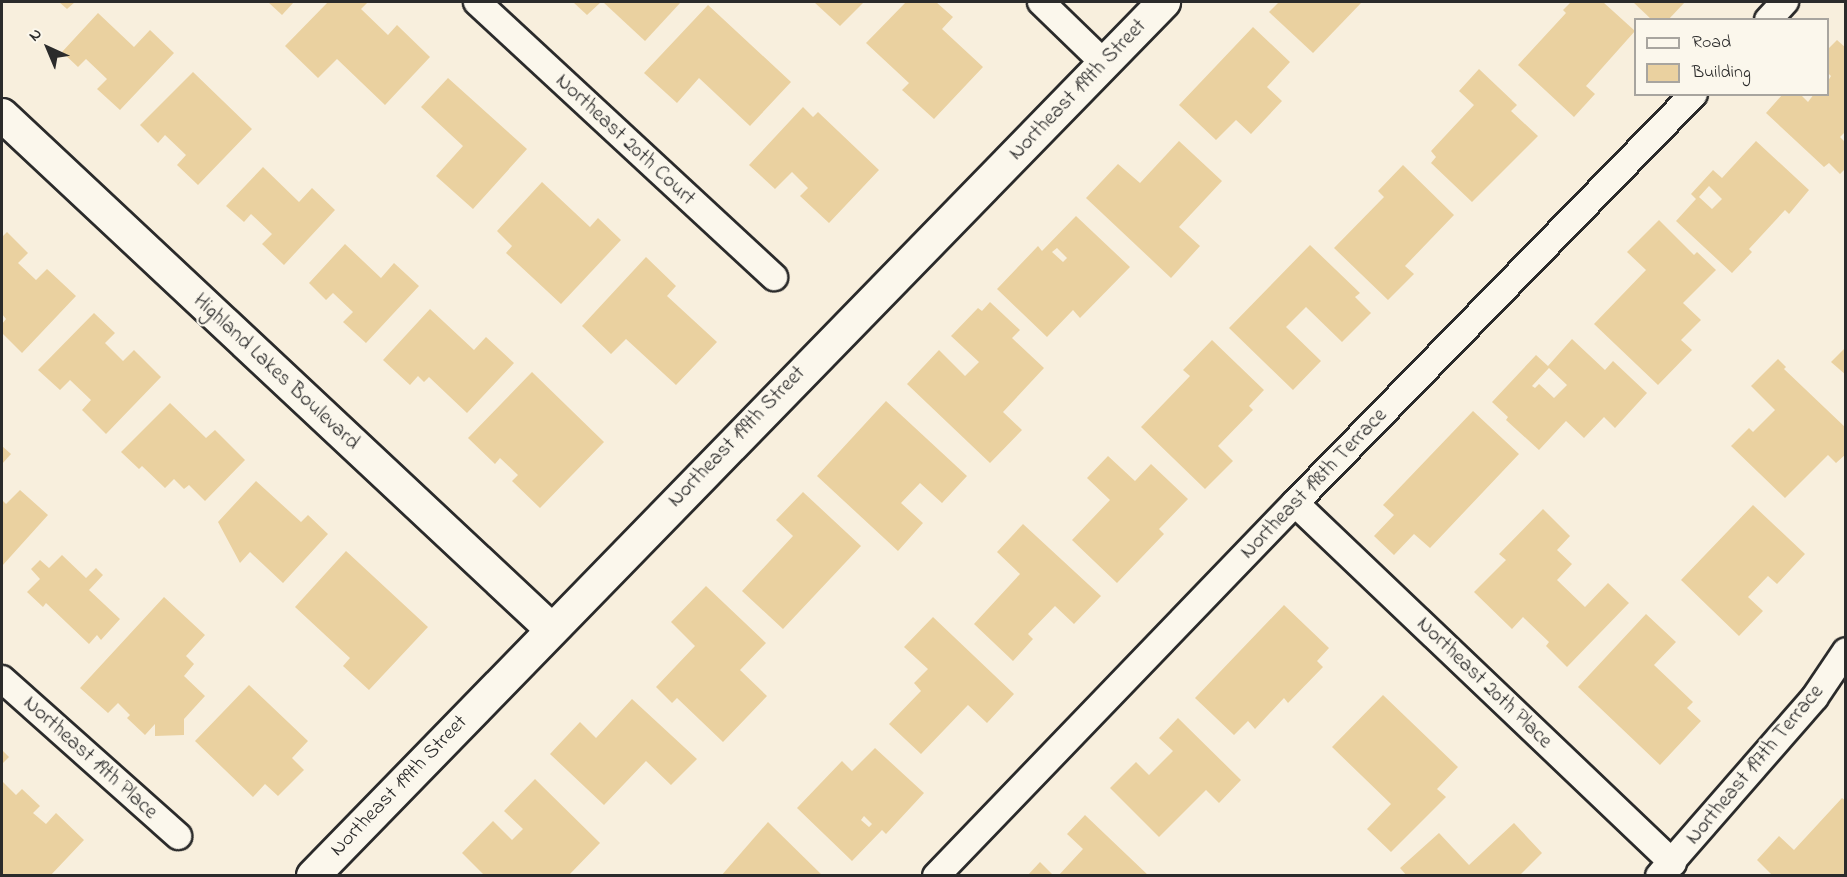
<!DOCTYPE html>
<html>
<head>
<meta charset="utf-8">
<style>
	body { margin:0 }
	#map { position:relative; width:1847px; height:877px; overflow:hidden; background:#f8efdd; font-family:"Indie Flower",sans-serif }
	div>[style] { position:absolute }
	.building>* { inset:0; background:#ead1a0 }
	.roads { filter:drop-shadow(2px 0 #2b2b2b) drop-shadow(-2px 0 #2b2b2b) drop-shadow(0 2px #2b2b2b) drop-shadow(0 -2px #2b2b2b) }
	.minor>* { height:26px; margin:-13px; padding:0 13px; transform-origin:13px; border-radius:13px; background:#fbf7ec }
	.tertiary>* { height:32px; margin:-16px; padding:0 16px; transform-origin:16px; border-radius:16px; background:#fbf7ec }
	span { translate:-50% -50%; white-space:nowrap; text-align:center; line-height:1.15; -webkit-text-stroke:4.5px #fbf7ec; paint-order:stroke }
	.street-label { font-size:21px; color:#2b2b2b }
	.frame { position:absolute; inset:0; border:3px solid #2b2b2b; pointer-events:none }
	.legend { position:absolute; left:1634px; top:18px; width:195px; height:78px; box-sizing:border-box; background:#fbf7ec; border:2px solid #a8a59f; margin:0; padding:8px 10px; list-style:none; font-size:18px; color:#2b2b2b }
	.legend li { display:flex; align-items:center; gap:12px; height:30px }
	.legend b { width:30px; border:2px solid #a8a59f }
	.north { position:absolute; left:18px; top:18px; width:60px; height:60px; -webkit-text-stroke:4px #fbf7ec; paint-order:stroke; rotate:316deg; font-size:16px; font-weight:700; line-height:24px; text-align:center; color:#2b2b2b }
	.north::after { content:''; display:block; margin:auto; width:21px; height:27px; background:#2b2b2b; clip-path:polygon(50% 0,100% 100%,50% 72%,0 100%) }
</style>
</head>
<body>
<div id="map">
	<div class="building">
		<div style="clip-path:polygon(59px 2px,75px 2px,67px 9px)"></div>
		<div style="clip-path:polygon(268px 2px,294px 2px,282px 15px)"></div>
		<div style="clip-path:polygon(328px 2px,368px 2px,361px 9px,388px 35px,397px 25px,430px 57px,385px 105px,337px 59px,318px 78px,285px 46px)"></div>
		<div style="clip-path:polygon(573px 2px,601px 2px,587px 15px)"></div>
		<div style="clip-path:polygon(603px 2px,681px 2px,645px 41px)"></div>
		<div style="clip-path:polygon(814px 2px,864px 2px,840px 26px)"></div>
		<div style="clip-path:polygon(906px 2px,936px 2px,953px 17px,942px 29px,983px 67px,934px 119px,902px 90px,909px 83px,866px 43px)"></div>
		<div style="clip-path:polygon(1279px 2px,1362px 2px,1313px 53px,1269px 12px)"></div>
		<div style="clip-path:polygon(1571px 2px,1603px 2px,1635px 31px,1586px 86px,1595px 94px,1574px 117px,1518px 65px,1566px 13px,1563px 10px)"></div>
		<div style="clip-path:polygon(1633px 2px,1685px 2px,1668px 20px,1652px 20px)"></div>
		<div style="clip-path:polygon(708px 5px,791px 82px,750px 126px,699px 78px,677px 103px,644px 73px)"></div>
		<div style="clip-path:polygon(98px 13px,134px 47px,150px 30px,174px 53px,120px 110px,97px 89px,107px 79px,86px 59px,78px 67px,62px 52px)"></div>
		<div style="clip-path:polygon(1253px 27px,1290px 62px,1267px 87px,1282px 101px,1251px 134px,1236px 120px,1216px 140px,1179px 105px)"></div>
		<div style="clip-path:polygon(1837px 40px,1846px 48px,1846px 131px,1840px 137px,1846px 143px,1846px 168px,1840px 174px,1829px 163px,1824px 167px,1766px 113px,1783px 94px,1800px 94px,1808px 102px,1814px 94px,1828px 94px,1828px 81px,1831px 76px,1828px 73px,1828px 49px)"></div>
		<div style="clip-path:polygon(1479px 69px,1517px 105px,1511px 111px,1538px 136px,1472px 202px,1431px 163px,1436px 157px,1431px 151px,1474px 105px,1459px 91px)"></div>
		<div style="clip-path:polygon(193px 72px,252px 129px,198px 185px,177px 165px,186px 155px,165px 135px,158px 143px,140px 125px)"></div>
		<div style="clip-path:polygon(448px 78px,527px 149px,473px 209px,436px 176px,463px 146px,421px 107px)"></div>
		<div style="clip-path:polygon(803px 107px,813px 117px,818px 112px,879px 170px,829px 223px,800px 196px,808px 188px,792px 172px,775px 189px,749px 165px)"></div>
		<div style="clip-path:polygon(1179px 141px,1222px 181px,1179px 227px,1200px 246px,1171px 278px,1086px 198px,1118px 164px,1140px 183px)"></div>
		<div style="clip-path:polygon(evenodd,1756px 141px,1809px 190px,1789px 214px,1785px 210px,1749px 249px,1752px 252px,1732px 273px,1676px 221px,1696px 199px,1691px 194px,1713px 170px,1722px 178px,1756px 141px,1709px 186px,1722px 199px,1712px 209px,1699px 197px,1709px 186px)"></div>
		<div style="clip-path:polygon(1403px 165px,1454px 215px,1405px 266px,1414px 274px,1388px 300px,1334px 248px,1384px 197px,1378px 191px)"></div>
		<div style="clip-path:polygon(263px 167px,299px 202px,312px 188px,335px 210px,284px 265px,262px 244px,272px 234px,251px 214px,244px 222px,226px 206px)"></div>
		<div style="clip-path:polygon(542px 182px,590px 227px,598px 218px,621px 240px,561px 304px,506px 253px,512px 246px,497px 231px)"></div>
		<div style="clip-path:polygon(evenodd,1076px 216px,1130px 267px,1080px 318px,1073px 310px,1047px 337px,997px 289px,1038px 246px,1042px 251px,1076px 216px,1057px 248px,1067px 258px,1063px 262px,1052px 252px,1057px 248px)"></div>
		<div style="clip-path:polygon(1659px 220px,1694px 255px,1697px 252px,1716px 270px,1683px 303px,1701px 320px,1681px 340px,1692px 350px,1658px 385px,1594px 324px,1646px 270px,1627px 252px)"></div>
		<div style="clip-path:polygon(7px 232px,28px 253px,18px 263px,36px 280px,47px 269px,76px 296px,22px 353px,2px 333px,2px 324px,6px 319px,2px 314px,2px 237px)"></div>
		<div style="clip-path:polygon(345px 244px,381px 278px,394px 263px,419px 286px,366px 343px,343px 322px,353px 312px,333px 293px,326px 300px,309px 283px)"></div>
		<div style="clip-path:polygon(1310px 245px,1360px 293px,1355px 297px,1371px 313px,1342px 342px,1306px 307px,1286px 327px,1321px 361px,1293px 390px,1229px 328px)"></div>
		<div style="clip-path:polygon(646px 257px,676px 286px,667px 296px,717px 342px,676px 385px,626px 339px,611px 354px,582px 326px)"></div>
		<div style="clip-path:polygon(990px 302px,1020px 330px,1012px 338px,1044px 368px,1003px 412px,1022px 430px,990px 463px,907px 384px,939px 350px,965px 376px,979px 362px,951px 336px,978px 308px,982px 311px)"></div>
		<div style="clip-path:polygon(430px 309px,474px 350px,486px 337px,514px 363px,467px 413px,429px 377px,424px 382px,418px 376px,410px 385px,383px 360px)"></div>
		<div style="clip-path:polygon(94px 313px,115px 333px,105px 343px,123px 361px,134px 350px,161px 377px,106px 434px,82px 410px,91px 400px,70px 380px,60px 390px,38px 370px)"></div>
		<div style="clip-path:polygon(evenodd,1572px 339px,1605px 370px,1613px 361px,1647px 393px,1615px 428px,1604px 417px,1584px 438px,1566px 421px,1539px 450px,1506px 420px,1508px 417px,1492px 402px,1536px 355px,1548px 366px,1572px 339px,1549px 368px,1567px 385px,1554px 398px,1539px 384px,1535px 388px,1532px 386px,1549px 368px)"></div>
		<div style="clip-path:polygon(1212px 340px,1264px 390px,1249px 406px,1253px 410px,1218px 446px,1233px 461px,1205px 489px,1141px 427px,1190px 376px,1183px 370px)"></div>
		<div style="clip-path:polygon(1846px 347px,1846px 375px,1831px 362px)"></div>
		<div style="clip-path:polygon(1778px 359px,1786px 367px,1784px 369px,1846px 428px,1846px 454px,1836px 463px,1828px 455px,1785px 498px,1731px 446px,1749px 428px,1753px 432px,1775px 410px,1751px 386px)"></div>
		<div style="clip-path:polygon(532px 372px,604px 442px,540px 508px,512px 481px,518px 475px,500px 458px,495px 464px,468px 438px)"></div>
		<div style="clip-path:polygon(886px 401px,967px 476px,942px 503px,920px 483px,901px 503px,923px 523px,898px 551px,817px 476px)"></div>
		<div style="clip-path:polygon(170px 403px,206px 438px,215px 430px,245px 460px,205px 501px,189px 485px,184px 489px,174px 479px,165px 488px,142px 466px,139px 469px,121px 452px)"></div>
		<div style="clip-path:polygon(1473px 411px,1519px 454px,1430px 548px,1414px 534px,1394px 555px,1374px 536px,1394px 515px,1383px 505px)"></div>
		<div style="clip-path:polygon(2px 446px,11px 454px,2px 464px)"></div>
		<div style="clip-path:polygon(1108px 456px,1135px 481px,1151px 464px,1188px 499px,1159px 529px,1164px 534px,1117px 583px,1072px 540px,1110px 500px,1087px 478px)"></div>
		<div style="clip-path:polygon(256px 481px,301px 522px,308px 515px,328px 534px,283px 583px,250px 552px,240px 563px,218px 522px)"></div>
		<div style="clip-path:polygon(20px 490px,48px 515px,2px 566px,2px 500px,6px 504px)"></div>
		<div style="clip-path:polygon(803px 492px,861px 546px,783px 629px,742px 591px,793px 536px,776px 520px)"></div>
		<div style="clip-path:polygon(1753px 505px,1805px 554px,1777px 584px,1768px 576px,1748px 597px,1763px 611px,1739px 636px,1681px 580px)"></div>
		<div style="clip-path:polygon(1543px 509px,1570px 536px,1557px 550px,1572px 564px,1557px 580px,1585px 607px,1608px 583px,1629px 603px,1567px 667px,1546px 646px,1549px 642px,1523px 617px,1512px 629px,1474px 592px,1506px 560px,1499px 554px)"></div>
		<div style="clip-path:polygon(1023px 524px,1101px 596px,1074px 624px,1055px 606px,1028px 634px,1033px 639px,1013px 661px,974px 624px,1020px 574px,997px 552px)"></div>
		<div style="clip-path:polygon(346px 551px,428px 627px,369px 690px,343px 666px,350px 658px,295px 607px)"></div>
		<div style="clip-path:polygon(62px 555px,86px 578px,96px 568px,103px 575px,89px 590px,120px 619px,101px 640px,97px 635px,89px 644px,46px 603px,43px 607px,27px 592px,40px 579px,31px 569px,40px 560px,49px 568px)"></div>
		<div style="clip-path:polygon(706px 586px,766px 643px,740px 670px,767px 696px,723px 742px,677px 698px,672px 703px,656px 687px,695px 646px,671px 622px)"></div>
		<div style="clip-path:polygon(164px 597px,205px 635px,186px 656px,194px 664px,184px 676px,205px 696px,184px 719px,184px 735px,155px 736px,155px 724px,145px 735px,127px 718px,130px 715px,118px 703px,108px 713px,80px 688px)"></div>
		<div style="clip-path:polygon(1284px 605px,1329px 648px,1317px 661px,1323px 667px,1288px 703px,1284px 698px,1255px 729px,1248px 721px,1234px 735px,1195px 698px)"></div>
		<div style="clip-path:polygon(1646px 614px,1676px 642px,1654px 665px,1693px 702px,1687px 708px,1701px 721px,1660px 765px,1578px 687px)"></div>
		<div style="clip-path:polygon(933px 617px,1014px 694px,987px 723px,968px 705px,921px 754px,889px 724px,921px 691px,914px 683px,928px 669px,904px 647px)"></div>
		<div style="clip-path:polygon(249px 685px,308px 741px,292px 758px,304px 770px,278px 796px,265px 784px,253px 797px,195px 741px)"></div>
		<div style="clip-path:polygon(1383px 695px,1458px 767px,1437px 789px,1446px 797px,1391px 852px,1367px 829px,1391px 804px,1332px 747px)"></div>
		<div style="clip-path:polygon(632px 699px,697px 759px,671px 785px,646px 761px,604px 805px,550px 754px,580px 722px,596px 738px)"></div>
		<div style="clip-path:polygon(1178px 718px,1241px 780px,1219px 803px,1206px 790px,1159px 837px,1110px 788px,1136px 762px,1149px 775px,1173px 751px,1159px 738px)"></div>
		<div style="clip-path:polygon(evenodd,875px 748px,924px 793px,886px 834px,882px 830px,852px 861px,797px 808px,842px 761px,852px 771px,875px 748px,864px 816px,872px 824px,869px 827px,861px 820px,864px 816px)"></div>
		<div style="clip-path:polygon(2px 750px,9px 757px,2px 764px)"></div>
		<div style="clip-path:polygon(535px 779px,600px 843px,568px 876px,485px 876px,462px 853px,493px 821px,512px 840px,523px 829px,504px 811px)"></div>
		<div style="clip-path:polygon(3px 782px,16px 795px,22px 789px,40px 806px,33px 813px,46px 824px,56px 813px,84px 840px,50px 876px,2px 876px)"></div>
		<div style="clip-path:polygon(1842px 798px,1846px 801px,1846px 876px,1773px 876px,1757px 860px,1779px 836px,1794px 850px)"></div>
		<div style="clip-path:polygon(1085px 815px,1149px 876px,1058px 876px,1083px 849px,1067px 834px)"></div>
		<div style="clip-path:polygon(768px 822px,823px 876px,721px 876px)"></div>
		<div style="clip-path:polygon(1514px 823px,1542px 853px,1519px 876px,1407px 876px,1400px 868px,1439px 833px,1469px 865px)"></div>
		<div style="clip-path:polygon(1040px 862px,1054px 876px,1027px 876px)"></div>
	</div>
	<div class="roads">
		<div class="minor">
			<div style="left:477px;top:2px;width:405px;rotate:42.8deg"></div>
			<div style="left:1041px;top:2px;width:88px;rotate:44.1deg"></div>
			<div style="left:1768px;top:20px;width:25px;rotate:-47deg"></div>
			<div style="left:1295px;top:503px;width:522px;rotate:43.6deg"></div>
			<div style="left:2px;top:679px;width:236px;rotate:41.7deg"></div>
			<div style="left:936px;top:876px;width:518px;rotate:-46.1deg"></div>
			<div style="left:1295px;top:503px;width:571px;rotate:-45.71deg"></div>
			<div style="left:1659px;top:876px;width:237px;rotate:-48.9deg"></div>
			<div style="left:1815px;top:697px;width:55px;rotate:-56deg"></div>
		</div>
		<div class="tertiary">
			<div style="left:2px;top:115px;width:752px;rotate:43.11deg"></div>
			<div style="left:313px;top:876px;width:1220px;rotate:-45.76deg"></div>
		</div>
	</div>
	<div class="street-label">
		<span style="left:1078px;top:90px;rotate:-46deg">Northeast 199th Street</span>
		<span style="left:625px;top:140px;rotate:43deg">Northeast 20th Court</span>
		<span style="left:276px;top:372px;rotate:43deg">Highland Lakes Boulevard</span>
		<span style="left:737px;top:437px;rotate:-46deg">Northeast 199th Street</span>
		<span style="left:1314px;top:484px;rotate:-46deg">Northeast 198th Terrace</span>
		<span style="left:1484px;top:683px;rotate:44deg">Northeast 20th Place</span>
		<span style="left:90px;top:758px;rotate:42deg">Northeast 19th Place</span>
		<span style="left:1755px;top:765px;rotate:-50deg">Northeast 197th Terrace</span>
		<span style="left:399px;top:786px;rotate:-46deg">Northeast 199th Street</span>
	</div>
	<div class="frame"></div>
	<ul class="legend">
	<li><b style="height:8px;background:#fbf7ec"></b>Road</li>
	<li><b style="height:16px;background:#ead1a0"></b>Building</li>
	</ul>
	<div class="north">N</div>
</div>
</body>
</html>
